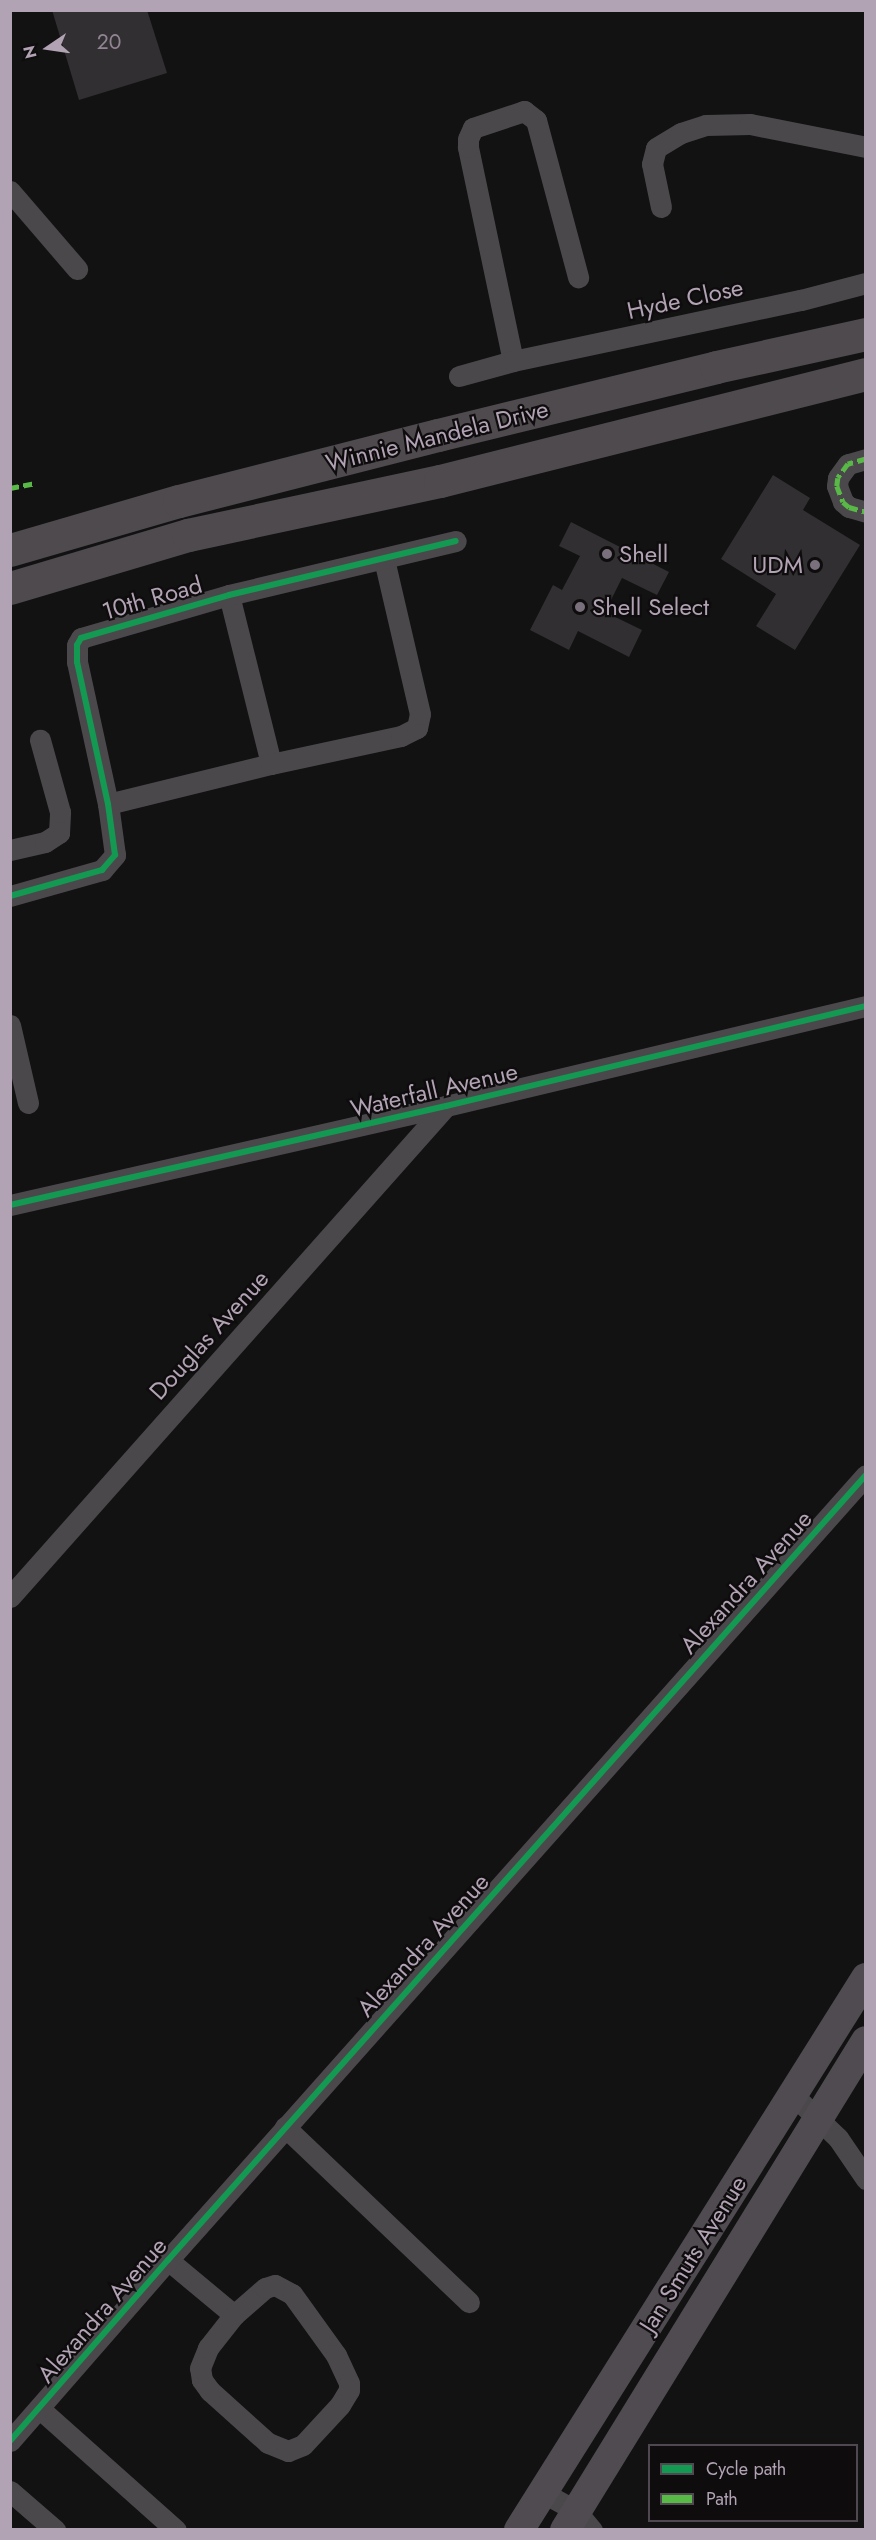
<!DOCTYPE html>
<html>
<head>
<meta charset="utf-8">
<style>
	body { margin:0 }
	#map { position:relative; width:876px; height:2540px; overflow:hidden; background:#121212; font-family:Jost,sans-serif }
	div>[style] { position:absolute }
	.building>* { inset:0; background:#312f31 }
	.minor>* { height:21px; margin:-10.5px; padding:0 10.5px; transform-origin:10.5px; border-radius:10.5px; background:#4b484c }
	.secondary>* { height:30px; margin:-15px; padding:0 15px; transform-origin:15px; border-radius:15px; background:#4f4b50 }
	.primary>* { height:33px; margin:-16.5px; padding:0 16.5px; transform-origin:16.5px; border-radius:16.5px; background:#4e4a4e }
	.quiet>* { height:4.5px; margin-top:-2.25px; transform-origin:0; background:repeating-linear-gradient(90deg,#58b947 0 9px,transparent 0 13.5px) }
	.cycleway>* { height:6px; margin:-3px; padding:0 3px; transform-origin:3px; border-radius:3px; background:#139951 }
	.dots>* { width:16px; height:16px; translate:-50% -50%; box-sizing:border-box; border:3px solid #0e0c0d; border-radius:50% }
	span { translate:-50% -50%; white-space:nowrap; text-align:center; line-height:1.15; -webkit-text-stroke:4.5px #0e0c0d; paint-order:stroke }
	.number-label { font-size:21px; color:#918593 }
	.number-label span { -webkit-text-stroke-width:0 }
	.street-label { font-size:24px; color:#b1a2b4 }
	.poi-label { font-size:24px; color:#b1a2b4 }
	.left { translate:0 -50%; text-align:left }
	.right { translate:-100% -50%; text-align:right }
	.frame { position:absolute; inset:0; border:12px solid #b1a2b4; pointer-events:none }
	.legend { position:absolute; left:648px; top:2444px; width:210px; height:78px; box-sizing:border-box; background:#0e0c0d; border:2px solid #4f4850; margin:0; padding:8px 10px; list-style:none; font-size:18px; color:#b1a2b4 }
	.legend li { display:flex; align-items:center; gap:12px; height:30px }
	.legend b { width:30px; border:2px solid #4f4850 }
	.north { position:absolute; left:18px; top:18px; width:60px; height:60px; -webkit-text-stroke:4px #0e0c0d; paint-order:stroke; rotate:257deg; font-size:16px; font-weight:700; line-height:24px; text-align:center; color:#b1a2b4 }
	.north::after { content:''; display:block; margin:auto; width:21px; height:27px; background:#b1a2b4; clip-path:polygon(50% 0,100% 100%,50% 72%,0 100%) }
</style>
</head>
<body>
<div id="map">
	<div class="building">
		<div style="clip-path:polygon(52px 10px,147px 10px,167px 73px,79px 100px)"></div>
		<div style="clip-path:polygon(773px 475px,810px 498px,803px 510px,860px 545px,795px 650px,756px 626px,776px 594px,721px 559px)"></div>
		<div style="clip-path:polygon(571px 522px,669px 572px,657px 595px,622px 578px,605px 612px,642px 630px,629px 657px,578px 631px,569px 650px,530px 630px,553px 585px,562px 590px,580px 556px,559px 546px)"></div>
	</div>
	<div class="minor">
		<div style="left:10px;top:191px;width:103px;rotate:49.3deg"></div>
		<div style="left:661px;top:207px;width:44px;rotate:-101.8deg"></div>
		<div style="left:652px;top:164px;width:16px;rotate:-76deg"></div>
		<div style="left:656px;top:148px;width:29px;rotate:-31deg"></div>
		<div style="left:681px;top:133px;width:26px;rotate:-18deg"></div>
		<div style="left:706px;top:125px;width:44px;rotate:-1.3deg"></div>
		<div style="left:750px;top:124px;width:118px;rotate:11.2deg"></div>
		<div style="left:513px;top:361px;width:219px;rotate:-101.9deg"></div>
		<div style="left:468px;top:147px;width:8px;rotate:-90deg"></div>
		<div style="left:468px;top:139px;width:12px;rotate:-66deg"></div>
		<div style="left:473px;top:128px;width:54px;rotate:-18.4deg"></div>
		<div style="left:524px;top:111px;width:15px;rotate:37deg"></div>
		<div style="left:536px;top:120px;width:163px;rotate:75deg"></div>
		<div style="left:459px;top:376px;width:56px;rotate:-15.5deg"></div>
		<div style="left:513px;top:361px;width:294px;rotate:-12deg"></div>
		<div style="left:801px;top:300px;width:67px;rotate:-14.7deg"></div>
		<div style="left:866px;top:459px;width:19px;rotate:164deg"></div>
		<div style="left:848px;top:464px;width:17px;rotate:126deg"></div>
		<div style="left:838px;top:478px;width:8px;rotate:97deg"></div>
		<div style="left:837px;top:486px;width:17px;rotate:69deg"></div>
		<div style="left:843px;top:502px;width:8px;rotate:40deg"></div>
		<div style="left:849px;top:507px;width:18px;rotate:16deg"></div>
		<div style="left:229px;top:595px;width:174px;rotate:76deg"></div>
		<div style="left:108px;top:804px;width:168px;rotate:-13.8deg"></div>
		<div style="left:271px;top:764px;width:133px;rotate:-12.2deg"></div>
		<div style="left:401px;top:736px;width:18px;rotate:-27deg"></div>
		<div style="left:417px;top:728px;width:14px;rotate:-78deg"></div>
		<div style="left:420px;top:714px;width:159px;rotate:-103.1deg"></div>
		<div style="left:10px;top:850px;width:36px;rotate:-13deg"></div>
		<div style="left:45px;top:842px;width:17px;rotate:-33deg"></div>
		<div style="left:59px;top:833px;width:21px;rotate:-87deg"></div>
		<div style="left:60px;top:812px;width:75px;rotate:-105.5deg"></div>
		<div style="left:10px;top:896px;width:96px;rotate:-15.8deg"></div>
		<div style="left:102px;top:870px;width:20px;rotate:-49deg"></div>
		<div style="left:115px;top:855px;width:51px;rotate:-97.8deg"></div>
		<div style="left:108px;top:804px;width:145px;rotate:-102.3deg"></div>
		<div style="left:77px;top:662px;width:17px;rotate:-90deg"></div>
		<div style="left:77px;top:645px;width:8px;rotate:-60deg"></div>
		<div style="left:81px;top:638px;width:154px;rotate:-16.2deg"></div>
		<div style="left:229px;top:595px;width:233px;rotate:-13.4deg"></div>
		<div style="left:10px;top:1025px;width:80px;rotate:77deg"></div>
		<div style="left:10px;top:1205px;width:447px;rotate:-12.8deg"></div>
		<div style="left:446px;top:1106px;width:432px;rotate:-13.4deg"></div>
		<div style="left:10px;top:1597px;width:657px;rotate:-48.4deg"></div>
		<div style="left:793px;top:2095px;width:62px;rotate:43.7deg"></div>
		<div style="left:838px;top:2138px;width:50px;rotate:55.7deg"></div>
		<div style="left:285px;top:2127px;width:254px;rotate:43.6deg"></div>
		<div style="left:168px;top:2260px;width:86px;rotate:39.8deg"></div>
		<div style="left:275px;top:2285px;width:19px;rotate:28deg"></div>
		<div style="left:292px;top:2294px;width:75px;rotate:54.2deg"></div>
		<div style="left:336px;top:2355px;width:31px;rotate:65deg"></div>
		<div style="left:349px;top:2383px;width:7px;rotate:90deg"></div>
		<div style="left:349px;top:2390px;width:17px;rotate:121deg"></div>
		<div style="left:340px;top:2405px;width:54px;rotate:132.8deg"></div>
		<div style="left:303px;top:2445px;width:16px;rotate:158deg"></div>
		<div style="left:288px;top:2451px;width:22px;rotate:-158deg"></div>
		<div style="left:268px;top:2443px;width:78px;rotate:-138.1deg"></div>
		<div style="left:210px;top:2391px;width:14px;rotate:-126deg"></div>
		<div style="left:202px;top:2380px;width:12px;rotate:-99deg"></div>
		<div style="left:200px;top:2368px;width:22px;rotate:-68deg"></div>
		<div style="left:208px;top:2348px;width:42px;rotate:-51.8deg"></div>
		<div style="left:234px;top:2315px;width:41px;rotate:-41.1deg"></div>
		<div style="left:265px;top:2288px;width:10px;rotate:-17deg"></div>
		<div style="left:40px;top:2409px;width:182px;rotate:41.7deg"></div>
		<div style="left:10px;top:2441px;width:240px;rotate:-48.9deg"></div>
		<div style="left:168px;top:2260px;width:1050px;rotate:-48.36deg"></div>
		<div style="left:10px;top:2491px;width:60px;rotate:40.9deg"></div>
		<div style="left:542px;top:2492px;width:39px;rotate:29deg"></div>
		<div style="left:576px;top:2511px;width:25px;rotate:50deg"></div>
	</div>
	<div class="secondary">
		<div style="left:519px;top:2530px;width:652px;rotate:-57.85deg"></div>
		<div style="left:565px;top:2530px;width:574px;rotate:-58.39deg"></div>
	</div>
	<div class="primary">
		<div style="left:10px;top:550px;width:176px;rotate:-16.2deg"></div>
		<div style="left:179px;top:501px;width:267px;rotate:-14.3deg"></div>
		<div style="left:438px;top:435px;width:286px;rotate:-13.7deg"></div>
		<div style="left:716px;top:367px;width:154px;rotate:-12.4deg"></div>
		<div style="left:10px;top:588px;width:186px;rotate:-16.6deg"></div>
		<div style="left:188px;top:535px;width:258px;rotate:-12.1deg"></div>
		<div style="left:440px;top:481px;width:439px;rotate:-14.1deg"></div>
	</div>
	<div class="quiet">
		<div style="left:866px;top:459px;width:19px;rotate:164deg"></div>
		<div style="left:848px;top:464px;width:17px;rotate:126deg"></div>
		<div style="left:838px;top:478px;width:8px;rotate:97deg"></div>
		<div style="left:837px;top:486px;width:17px;rotate:69deg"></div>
		<div style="left:843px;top:502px;width:8px;rotate:40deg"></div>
		<div style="left:849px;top:507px;width:18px;rotate:16deg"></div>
		<div style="left:10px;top:488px;width:25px;rotate:-11deg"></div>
	</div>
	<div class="cycleway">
		<div style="left:10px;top:896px;width:96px;rotate:-15.8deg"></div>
		<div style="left:102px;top:870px;width:20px;rotate:-49deg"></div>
		<div style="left:115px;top:855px;width:51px;rotate:-97.8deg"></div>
		<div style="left:108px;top:804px;width:145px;rotate:-102.3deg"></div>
		<div style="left:77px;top:662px;width:17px;rotate:-90deg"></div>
		<div style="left:77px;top:645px;width:8px;rotate:-60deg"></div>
		<div style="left:81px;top:638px;width:154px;rotate:-16.2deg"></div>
		<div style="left:229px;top:595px;width:233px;rotate:-13.4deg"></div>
		<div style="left:10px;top:1205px;width:447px;rotate:-12.8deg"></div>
		<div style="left:446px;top:1106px;width:432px;rotate:-13.4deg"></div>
		<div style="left:10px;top:2441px;width:240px;rotate:-48.9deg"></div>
		<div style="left:168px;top:2260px;width:1050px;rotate:-48.36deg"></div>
	</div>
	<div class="dots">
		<div style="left:607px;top:554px;background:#79707b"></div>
		<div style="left:815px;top:565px;background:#79707b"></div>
		<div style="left:580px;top:607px;background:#79707b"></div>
	</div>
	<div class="number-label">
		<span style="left:109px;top:42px">20</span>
	</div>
	<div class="street-label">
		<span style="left:685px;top:299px;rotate:-12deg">Hyde Close</span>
		<span style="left:437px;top:436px;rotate:-14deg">Winnie Mandela Drive</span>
		<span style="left:152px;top:598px;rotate:-16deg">10th Road</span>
		<span style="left:434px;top:1090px;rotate:-13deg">Waterfall Avenue</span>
		<span style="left:209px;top:1335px;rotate:-48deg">Douglas Avenue</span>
		<span style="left:746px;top:1582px;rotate:-48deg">Alexandra Avenue</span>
		<span style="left:423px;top:1945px;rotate:-48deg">Alexandra Avenue</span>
		<span style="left:693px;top:2254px;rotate:-58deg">Jan Smuts Avenue</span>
		<span style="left:102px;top:2310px;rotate:-49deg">Alexandra Avenue</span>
	</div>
	<div class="poi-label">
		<span class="left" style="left:619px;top:554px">Shell</span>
		<span class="right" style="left:803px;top:565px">UDM</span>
		<span class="left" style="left:592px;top:607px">Shell Select</span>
	</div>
	<div class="frame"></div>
	<ul class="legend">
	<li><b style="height:8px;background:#139951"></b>Cycle path</li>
	<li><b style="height:8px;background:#58b947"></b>Path</li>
	</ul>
	<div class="north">N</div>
</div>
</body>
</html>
